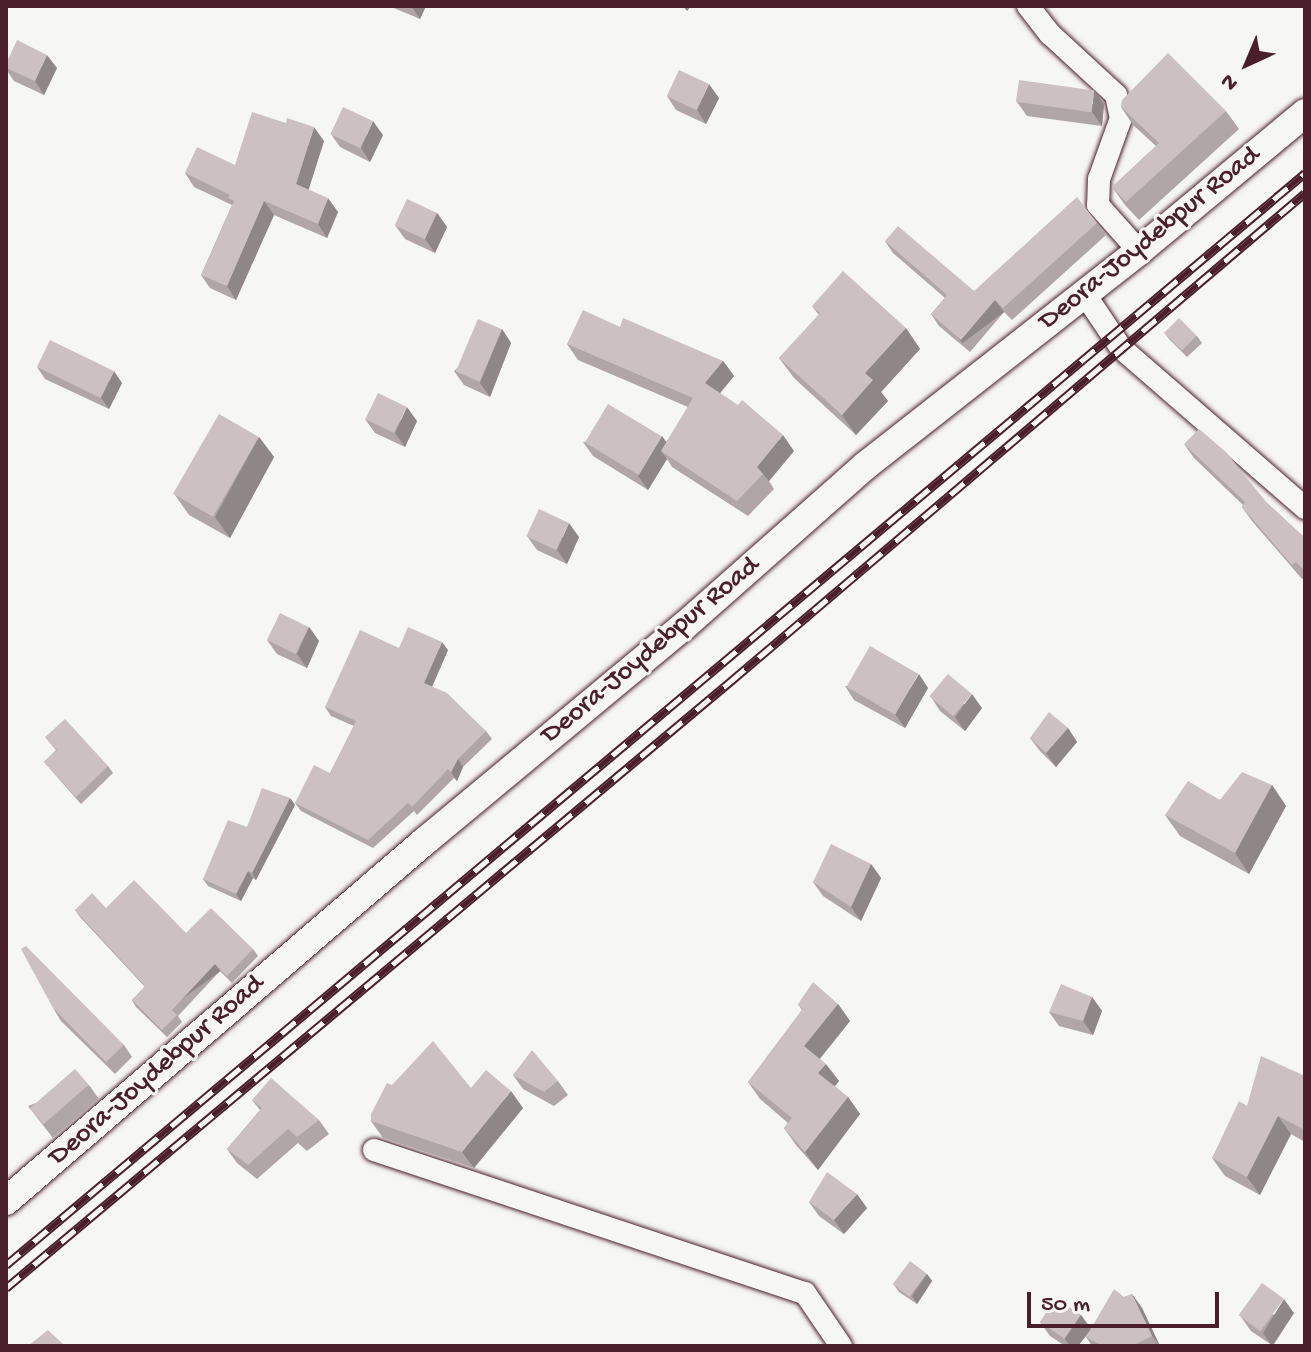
<!DOCTYPE html>
<html>
<head>
<meta charset="utf-8">
<style>
	body { margin:0 }
	#map { position:relative; width:1311px; height:1352px; overflow:hidden; background:#f6f6f2; font-family:"Gochi Hand",sans-serif }
	div>[style] { position:absolute }
	.roads { filter:drop-shadow(0 0 2px #4a1f2b) drop-shadow(0 0 2px #4a1f2b) }
	.minor>* { height:22px; margin:-11px; padding:0 11px; transform-origin:11px; border-radius:11px; background:#f6f6f2 }
	.tertiary>* { height:28px; margin:-14px; padding:0 14px; transform-origin:14px; border-radius:14px; background:#f6f6f2 }
	.rail>* { height:9px; margin-top:-4.5px; transform-origin:0; background:repeating-linear-gradient(90deg,#f6f6f2 0 18px,#4a1f2b 0 36px); box-sizing:border-box; border-block:2px solid #4a1f2b }
	.wall>* { inset:0; background:#afa6a5 }
	.shaded-wall>* { inset:0; background:#8f8786; transform-origin:0 0 }
	.building>* { inset:0; background:#ccc1c0; transform-origin:0 0 }
	span { translate:-50% -50%; white-space:nowrap; text-align:center; line-height:1.15; -webkit-text-stroke:6px #f6f6f2; paint-order:stroke }
	.street-label { font-size:28px; color:#4a1f2b }
	.frame { position:absolute; inset:0; border:8px solid #4a1f2b; pointer-events:none }
	.north { position:absolute; left:1207px; top:24px; width:80px; height:80px; -webkit-text-stroke:6px #f6f6f2; paint-order:stroke; rotate:224deg; font-size:22px; font-weight:700; line-height:32px; text-align:center; color:#4a1f2b }
	.north::after { content:''; display:block; margin:auto; width:28px; height:36px; background:#4a1f2b; clip-path:polygon(50% 0,100% 100%,50% 72%,0 100%) }
	.scale { position:absolute; left:1027px; top:1292px; width:192px; height:36px; box-sizing:border-box; border:4px solid #4a1f2b; border-top:0; padding-left:10px; font-size:24px; line-height:28px; white-space:nowrap; color:#4a1f2b; -webkit-text-stroke:6px #f6f6f2; paint-order:stroke }
</style>
</head>
<body>
<div id="map">
	<div class="roads">
		<div class="minor">
			<i style="left:1028px;top:6px;width:36px;rotate:52deg"></i>
			<i style="left:1050px;top:34px;width:90px;rotate:42.7deg"></i>
			<i style="left:1116px;top:95px;width:24px;rotate:78deg"></i>
			<i style="left:1121px;top:118px;width:65px;rotate:109.8deg"></i>
			<i style="left:1099px;top:179px;width:26px;rotate:92deg"></i>
			<i style="left:1098px;top:205px;width:62px;rotate:48.3deg"></i>
			<i style="left:1084px;top:293px;width:66px;rotate:56.1deg"></i>
			<i style="left:1121px;top:348px;width:244px;rotate:41deg"></i>
			<i style="left:374px;top:1150px;width:454px;rotate:18.4deg"></i>
			<i style="left:805px;top:1293px;width:64px;rotate:55.8deg"></i>
		</div>
		<div class="tertiary">
			<i style="left:6px;top:1201px;width:552px;rotate:-40.67deg"></i>
			<i style="left:425px;top:841px;width:335px;rotate:-39.7deg"></i>
			<i style="left:683px;top:627px;width:243px;rotate:-41.5deg"></i>
			<i style="left:865px;top:466px;width:348px;rotate:-38.1deg"></i>
			<i style="left:1139px;top:251px;width:216px;rotate:-39.7deg"></i>
		</div>
	</div>
	<div class="rail">
		<i style="left:6px;top:1265px;width:1697px;rotate:-40.05deg"></i>
		<i style="left:6px;top:1288px;width:946px;rotate:-39.94deg"></i>
		<i style="left:731px;top:681px;width:753px;rotate:-40.37deg"></i>
	</div>
	<div class="wall">
		<i style="clip-path:polygon(389px 6px,426px 6px,420px 19px)"></i>
		<i style="clip-path:polygon(6px 64px,57px 68px,44px 95px,14px 81px,6px 69px)"></i>
		<i style="clip-path:polygon(667px 96px,719px 98px,706px 124px,676px 110px)"></i>
		<i style="clip-path:polygon(1017px 102px,1104px 104px,1102px 126px,1027px 116px)"></i>
		<i style="clip-path:polygon(1121px 107px,1226px 111px,1239px 129px,1139px 220px,1125px 205px,1112px 187px,1156px 146px,1133px 125px)"></i>
		<i style="clip-path:polygon(331px 134px,383px 135px,370px 162px,340px 147px)"></i>
		<i style="clip-path:polygon(324px 141px,308px 190px,338px 212px,327px 238px,274px 215px,236px 300px,210px 288px,201px 275px,232px 205px,194px 187px,185px 173px,235px 165px)"></i>
		<i style="clip-path:polygon(437px 213px,447px 227px,435px 253px,405px 239px,395px 225px)"></i>
		<i style="clip-path:polygon(1097px 223px,1106px 235px,1012px 320px,1004px 312px,970px 352px,939px 326px,931px 314px,945px 298px,893px 253px,885px 241px,974px 291px)"></i>
		<i style="clip-path:polygon(812px 306px,906px 328px,920px 349px,881px 392px,888px 401px,856px 435px,794px 378px,779px 358px,819px 315px)"></i>
		<i style="clip-path:polygon(620px 327px,723px 361px,734px 376px,720px 393px,794px 451px,769px 481px,774px 489px,748px 516px,672px 467px,667px 459px,648px 490px,593px 456px,583px 442px,662px 436px,666px 443px,688px 407px,578px 360px,567px 344px)"></i>
		<i style="clip-path:polygon(502px 329px,511px 343px,490px 397px,464px 385px,454px 371px)"></i>
		<i style="clip-path:polygon(1164px 332px,1197px 336px,1202px 343px,1187px 357px,1169px 339px)"></i>
		<i style="clip-path:polygon(37px 367px,122px 383px,109px 409px,45px 379px)"></i>
		<i style="clip-path:polygon(365px 419px,417px 421px,405px 447px,375px 433px)"></i>
		<i style="clip-path:polygon(259px 437px,274px 457px,230px 538px,189px 515px,175px 495px)"></i>
		<i style="clip-path:polygon(1184px 444px,1267px 503px,1305px 538px,1305px 576px,1302px 579px,1252px 521px,1242px 507px,1243px 505px,1194px 458px)"></i>
		<i style="clip-path:polygon(527px 536px,579px 537px,567px 564px,537px 550px)"></i>
		<i style="clip-path:polygon(309px 627px,319px 641px,307px 668px,277px 654px,267px 640px)"></i>
		<i style="clip-path:polygon(399px 648px,448px 650px,432px 687px,486px 731px,492px 739px,463px 767px,457px 781px,454px 778px,417px 815px,414px 811px,373px 848px,301px 811px,295px 803px,330px 773px,354px 726px,331px 716px,325px 707px)"></i>
		<i style="clip-path:polygon(845px 686px,928px 688px,905px 728px,854px 700px)"></i>
		<i style="clip-path:polygon(931px 697px,982px 708px,965px 731px,940px 711px)"></i>
		<i style="clip-path:polygon(1068px 728px,1077px 742px,1056px 767px,1040px 751px,1030px 738px)"></i>
		<i style="clip-path:polygon(45px 737px,108px 766px,113px 773px,81px 804px,44px 762px,56px 750px)"></i>
		<i style="clip-path:polygon(1272px 785px,1286px 806px,1249px 874px,1180px 836px,1165px 815px)"></i>
		<i style="clip-path:polygon(290px 798px,295px 805px,256px 880px,253px 878px,241px 901px,208px 886px,203px 879px,247px 827px)"></i>
		<i style="clip-path:polygon(871px 864px,881px 878px,861px 921px,823px 896px,813px 882px)"></i>
		<i style="clip-path:polygon(106px 908px,186px 933px,253px 949px,258px 956px,232px 983px,220px 971px,178px 1016px,182px 1022px,167px 1037px,136px 1007px,132px 1000px,145px 987px,80px 917px,75px 910px)"></i>
		<i style="clip-path:polygon(1092px 997px,1102px 1011px,1093px 1035px,1059px 1026px,1049px 1012px)"></i>
		<i style="clip-path:polygon(798px 1004px,838px 1004px,850px 1021px,820px 1059px,839px 1081px,834px 1086px,848px 1097px,860px 1114px,818px 1170px,796px 1145px,784px 1128px,788px 1123px,760px 1099px,748px 1082px,802px 1010px)"></i>
		<i style="clip-path:polygon(53px 1008px,124px 1045px,132px 1057px,115px 1074px,61px 1021px)"></i>
		<i style="clip-path:polygon(513px 1075px,558px 1081px,568px 1095px,554px 1106px,523px 1089px)"></i>
		<i style="clip-path:polygon(1305px 1076px,1305px 1142px,1291px 1134px,1260px 1195px,1225px 1176px,1212px 1158px,1247px 1106px)"></i>
		<i style="clip-path:polygon(89px 1085px,99px 1099px,53px 1138px,28px 1106px)"></i>
		<i style="clip-path:polygon(392px 1085px,471px 1088px,523px 1108px,474px 1168px,383px 1138px,371px 1121px)"></i>
		<i style="clip-path:polygon(252px 1100px,319px 1120px,329px 1134px,307px 1151px,298px 1143px,257px 1179px,237px 1163px,227px 1149px,260px 1110px)"></i>
		<i style="clip-path:polygon(809px 1202px,867px 1208px,844px 1234px,819px 1216px)"></i>
		<i style="clip-path:polygon(927px 1274px,932px 1281px,917px 1304px,899px 1292px,894px 1285px)"></i>
		<i style="clip-path:polygon(1132px 1294px,1142px 1308px,1160px 1346px,1092px 1346px,1086px 1337px,1090px 1331px,1078px 1346px,1065px 1346px,1050px 1336px,1040px 1322px,1081px 1315px,1091px 1329px,1124px 1297px)"></i>
		<i style="clip-path:polygon(1294px 1313px,1273px 1346px,1251px 1331px,1241px 1317px)"></i>
	</div>
	<div class="shaded-wall">
		<i style="clip-path:polygon(411px 6px,426px 6px,420px 19px)"></i>
		<i style="clip-path:polygon(683px 6px,691px 6px,687px 11px)"></i>
		<i style="clip-path:polygon(47px 55px,57px 68px,44px 95px,35px 81px)"></i>
		<i style="clip-path:polygon(709px 84px,719px 98px,706px 124px,697px 110px)"></i>
		<i style="clip-path:polygon(1094px 90px,1104px 104px,1102px 126px,1092px 112px)"></i>
		<i style="clip-path:polygon(373px 121px,383px 135px,370px 162px,361px 148px)"></i>
		<i style="clip-path:polygon(314px 127px,324px 141px,306px 198px,296px 184px)"></i>
		<i style="clip-path:polygon(328px 198px,338px 212px,327px 238px,318px 224px)"></i>
		<i style="clip-path:polygon(264px 201px,274px 215px,236px 300px,227px 286px)"></i>
		<i style="clip-path:polygon(437px 213px,447px 227px,435px 253px,425px 239px)"></i>
		<i style="left:995px;top:300px;width:15px;height:52px;rotate:53deg"></i>
		<i style="clip-path:polygon(906px 328px,920px 349px,881px 392px,888px 401px,856px 435px,842px 415px,865px 373px)"></i>
		<i style="clip-path:polygon(502px 329px,511px 343px,490px 397px,480px 383px)"></i>
		<i style="clip-path:polygon(723px 361px,734px 376px,716px 398px,705px 383px)"></i>
		<i style="clip-path:polygon(114px 371px,122px 383px,109px 409px,101px 398px)"></i>
		<i style="clip-path:polygon(407px 407px,417px 421px,405px 447px,395px 433px)"></i>
		<i style="clip-path:polygon(783px 435px,794px 451px,769px 481px,757px 467px)"></i>
		<i style="clip-path:polygon(662px 436px,672px 450px,661px 451px,667px 459px,648px 490px,638px 476px)"></i>
		<i style="clip-path:polygon(259px 437px,274px 457px,230px 538px,215px 517px)"></i>
		<i style="clip-path:polygon(569px 523px,579px 537px,567px 564px,557px 550px)"></i>
		<i style="clip-path:polygon(309px 627px,319px 641px,307px 668px,297px 654px)"></i>
		<i style="clip-path:polygon(442px 642px,448px 650px,430px 691px,424px 683px)"></i>
		<i style="clip-path:polygon(919px 674px,928px 688px,905px 728px,895px 714px)"></i>
		<i style="clip-path:polygon(972px 694px,982px 708px,965px 731px,955px 717px)"></i>
		<i style="clip-path:polygon(1068px 728px,1077px 742px,1056px 767px,1046px 753px)"></i>
		<i style="clip-path:polygon(458px 759px,463px 767px,457px 781px,451px 772px)"></i>
		<i style="clip-path:polygon(1272px 785px,1286px 806px,1249px 874px,1235px 853px)"></i>
		<i style="clip-path:polygon(290px 798px,295px 805px,256px 880px,252px 873px)"></i>
		<i style="clip-path:polygon(871px 864px,881px 878px,861px 921px,851px 907px)"></i>
		<i style="clip-path:polygon(248px 871px,253px 878px,241px 901px,236px 894px)"></i>
		<i style="left:215px;top:964px;width:9px;height:63px;rotate:54deg"></i>
		<i style="clip-path:polygon(1092px 997px,1102px 1011px,1093px 1035px,1083px 1021px)"></i>
		<i style="clip-path:polygon(838px 1004px,850px 1021px,816px 1063px,804px 1046px)"></i>
		<i style="clip-path:polygon(826px 1064px,839px 1081px,831px 1091px,818px 1073px)"></i>
		<i style="clip-path:polygon(511px 1091px,523px 1108px,474px 1168px,462px 1152px)"></i>
		<i style="clip-path:polygon(848px 1097px,860px 1114px,818px 1170px,805px 1152px)"></i>
		<i style="clip-path:polygon(1278px 1116px,1291px 1134px,1260px 1195px,1247px 1177px)"></i>
		<i style="clip-path:polygon(857px 1194px,867px 1208px,844px 1234px,834px 1220px)"></i>
		<i style="clip-path:polygon(927px 1274px,932px 1281px,917px 1304px,912px 1296px)"></i>
		<i style="clip-path:polygon(1132px 1294px,1142px 1308px,1160px 1346px,1152px 1336px)"></i>
		<i style="clip-path:polygon(1284px 1299px,1294px 1313px,1272px 1346px,1263px 1333px)"></i>
		<i style="clip-path:polygon(1081px 1315px,1091px 1329px,1078px 1346px,1070px 1346px,1064px 1338px)"></i>
	</div>
	<div class="building">
		<i style="clip-path:polygon(17px 40px,47px 55px,35px 81px,6px 68px,6px 64px)"></i>
		<i style="clip-path:polygon(1168px 53px,1226px 111px,1126px 202px,1112px 187px,1159px 143px,1121px 107px,1122px 100px)"></i>
		<i style="left:679px;top:70px;width:33px;height:29px;rotate:25deg"></i>
		<i style="left:1019px;top:80px;width:76px;height:22px;rotate:8deg"></i>
		<i style="left:343px;top:107px;width:33px;height:30px;rotate:25deg"></i>
		<i style="clip-path:polygon(252px 112px,286px 123px,287px 118px,314px 127px,296px 184px,328px 198px,318px 224px,264px 201px,227px 286px,201px 275px,234px 201px,228px 198px,230px 195px,185px 173px,197px 147px,235px 165px)"></i>
		<i style="clip-path:polygon(1077px 197px,1097px 223px,1003px 308px,995px 300px,961px 340px,931px 314px,947px 295px,885px 241px,898px 226px,974px 291px)"></i>
		<i style="left:407px;top:199px;width:33px;height:29px;rotate:25deg"></i>
		<i style="clip-path:polygon(843px 271px,906px 328px,865px 373px,873px 380px,842px 415px,779px 358px,820px 313px,812px 306px)"></i>
		<i style="clip-path:polygon(583px 310px,620px 327px,623px 318px,723px 361px,705px 383px,738px 405px,742px 400px,783px 435px,757px 467px,763px 474px,737px 501px,661px 451px,693px 398px,567px 344px)"></i>
		<i style="left:1179px;top:318px;width:25px;height:21px;rotate:45deg"></i>
		<i style="left:478px;top:319px;width:26px;height:57px;rotate:23deg"></i>
		<i style="left:50px;top:340px;width:71px;height:30px;rotate:26deg"></i>
		<i style="left:378px;top:393px;width:32px;height:29px;rotate:26deg"></i>
		<i style="left:608px;top:404px;width:63px;height:45px;rotate:31deg"></i>
		<i style="left:219px;top:414px;width:46px;height:92px;rotate:30deg"></i>
		<i style="clip-path:polygon(1199px 429px,1226px 452px,1267px 503px,1305px 538px,1305px 571px,1296px 562px,1292px 565px,1242px 507px,1245px 502px,1184px 444px)"></i>
		<i style="left:539px;top:509px;width:33px;height:30px;rotate:25deg"></i>
		<i style="left:280px;top:613px;width:32px;height:30px;rotate:26deg"></i>
		<i style="clip-path:polygon(408px 627px,442px 642px,424px 683px,447px 693px,486px 731px,458px 759px,451px 772px,448px 769px,412px 807px,408px 803px,368px 840px,295px 803px,314px 765px,330px 773px,356px 721px,325px 707px,360px 630px,399px 648px)"></i>
		<i style="left:870px;top:646px;width:56px;height:47px;rotate:30deg"></i>
		<i style="left:948px;top:674px;width:31px;height:29px;rotate:40deg"></i>
		<i style="clip-path:polygon(1049px 712px,1068px 728px,1046px 753px,1030px 738px)"></i>
		<i style="clip-path:polygon(65px 719px,108px 766px,76px 797px,44px 762px,57px 750px,45px 737px)"></i>
		<i style="clip-path:polygon(1242px 772px,1272px 785px,1235px 853px,1165px 815px,1188px 781px,1220px 800px)"></i>
		<i style="clip-path:polygon(262px 788px,290px 798px,252px 873px,248px 871px,236px 894px,203px 879px,228px 820px,247px 827px)"></i>
		<i style="clip-path:polygon(831px 844px,871px 864px,851px 907px,813px 882px)"></i>
		<i style="clip-path:polygon(134px 880px,186px 933px,211px 908px,253px 949px,227px 976px,215px 964px,172px 1010px,177px 1015px,162px 1030px,132px 1000px,145px 986px,75px 910px,92px 893px,106px 908px)"></i>
		<i style="clip-path:polygon(26px 946px,124px 1045px,106px 1062px,53px 1008px,21px 949px)"></i>
		<i style="clip-path:polygon(813px 982px,838px 1004px,804px 1046px,826px 1064px,818px 1073px,848px 1097px,805px 1152px,784px 1128px,792px 1118px,748px 1082px,803px 1009px,798px 1004px)"></i>
		<i style="clip-path:polygon(1061px 984px,1092px 997px,1083px 1021px,1049px 1012px)"></i>
		<i style="clip-path:polygon(433px 1041px,471px 1088px,486px 1070px,511px 1091px,462px 1152px,371px 1121px,371px 1114px,387px 1083px,392px 1085px)"></i>
		<i style="clip-path:polygon(532px 1050px,558px 1081px,544px 1092px,513px 1075px)"></i>
		<i style="clip-path:polygon(1261px 1056px,1305px 1076px,1305px 1130px,1278px 1116px,1247px 1177px,1212px 1158px,1239px 1101px,1247px 1106px)"></i>
		<i style="left:75px;top:1069px;width:21px;height:60px;rotate:49deg"></i>
		<i style="clip-path:polygon(271px 1078px,319px 1120px,297px 1137px,288px 1129px,248px 1165px,227px 1149px,262px 1108px,252px 1100px)"></i>
		<i style="clip-path:polygon(827px 1172px,857px 1194px,834px 1220px,809px 1202px)"></i>
		<i style="left:910px;top:1261px;width:21px;height:29px;rotate:37deg"></i>
		<i style="left:1262px;top:1283px;width:27px;height:40px;rotate:36deg"></i>
		<i style="clip-path:polygon(1114px 1289px,1124px 1297px,1132px 1294px,1152px 1336px,1132px 1346px,1103px 1346px,1086px 1337px)"></i>
		<i style="left:1056px;top:1298px;width:30px;height:29px;rotate:34deg"></i>
		<i style="clip-path:polygon(48px 1330px,65px 1346px,28px 1346px)"></i>
	</div>
	<div class="street-label">
		<span style="left:1150px;top:239px;rotate:-39deg">Deora-Joydebpur Road</span>
		<span style="left:651px;top:651px;rotate:-40deg">Deora-Joydebpur Road</span>
		<span style="left:157px;top:1071px;rotate:-41deg">Deora-Joydebpur Road</span>
	</div>
	<div class="frame"></div>
	<div class="north">N</div>
	<div class="scale">50 m</div>
</div>
</body>
</html>
